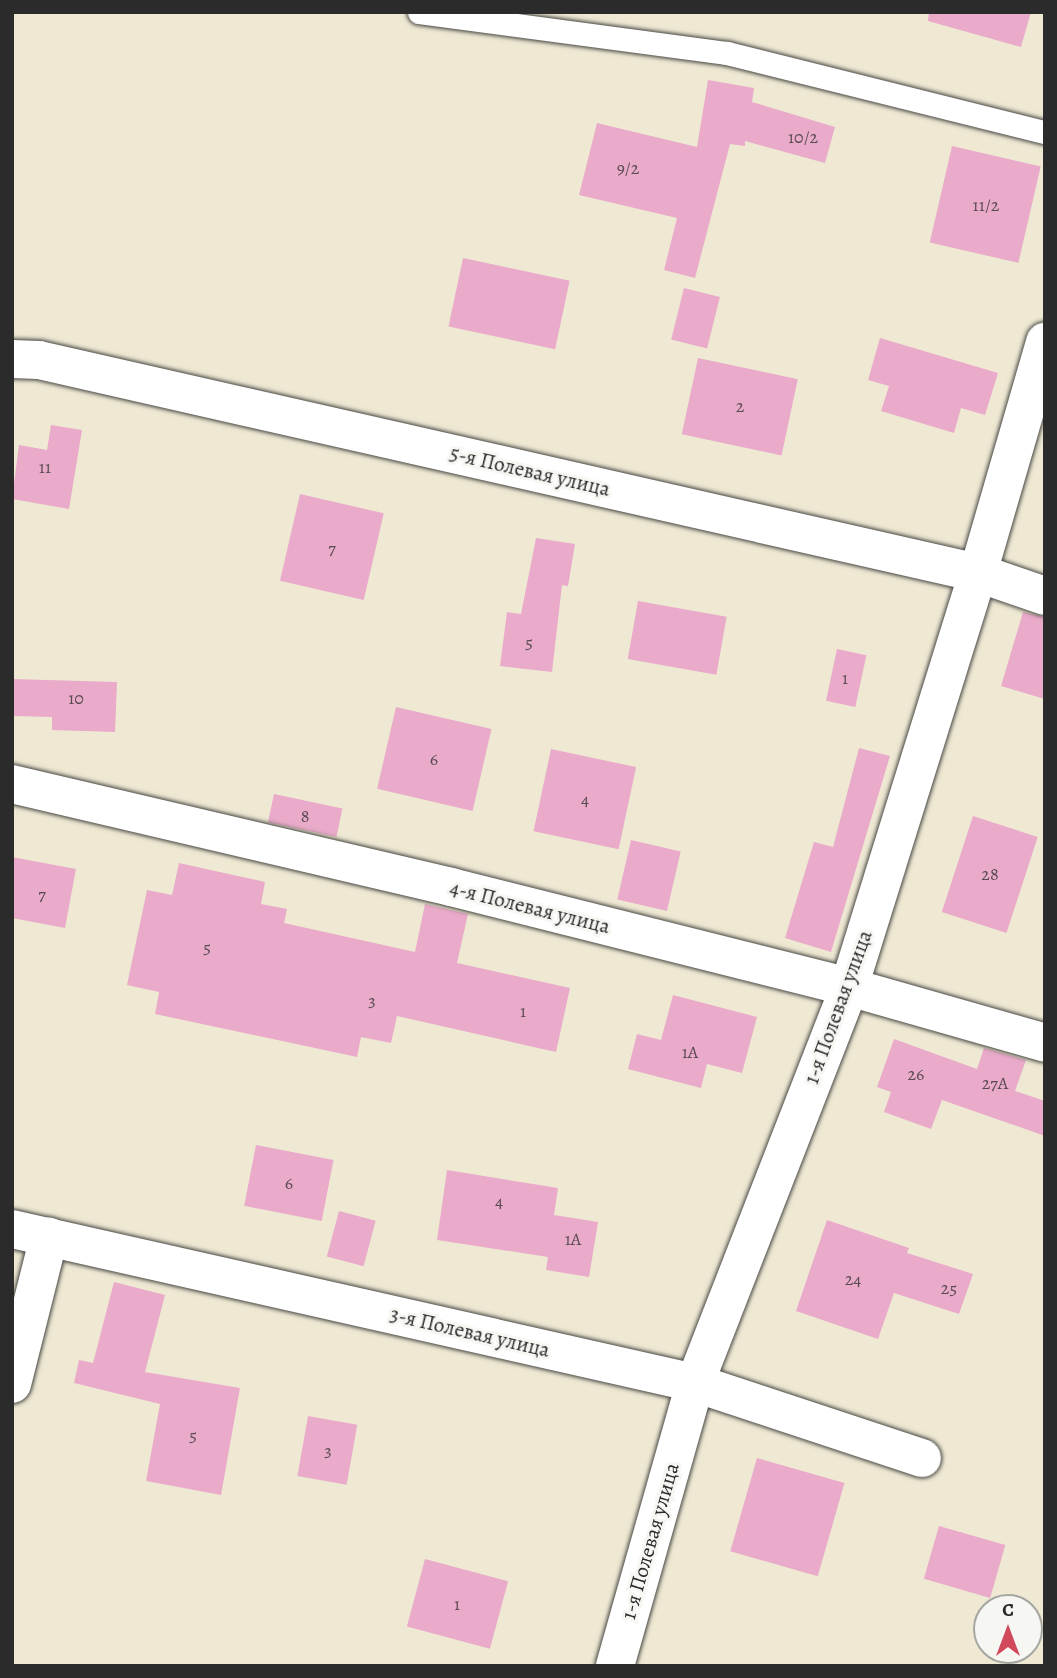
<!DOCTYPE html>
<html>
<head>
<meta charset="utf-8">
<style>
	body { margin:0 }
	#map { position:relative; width:1057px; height:1678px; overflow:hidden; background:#efe9d4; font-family:Alegreya,serif }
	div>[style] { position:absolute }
	.building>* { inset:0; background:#e9abc9; transform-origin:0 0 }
	.roads { filter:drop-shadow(0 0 2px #484844) drop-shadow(0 0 2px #484844) }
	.lane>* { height:23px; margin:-11.5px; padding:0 11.5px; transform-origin:11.5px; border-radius:11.5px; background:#fff }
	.street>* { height:38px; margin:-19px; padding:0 19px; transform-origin:19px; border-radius:19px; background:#fff }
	span { translate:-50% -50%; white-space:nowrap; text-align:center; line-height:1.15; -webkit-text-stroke:6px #f6f6f2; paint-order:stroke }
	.number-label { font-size:18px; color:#5a4b52 }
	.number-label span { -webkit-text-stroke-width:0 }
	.street-label { font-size:21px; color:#2b2b2b }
	.frame { position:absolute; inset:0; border:14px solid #2b2b2b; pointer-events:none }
	.north { position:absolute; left:973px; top:1594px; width:70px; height:70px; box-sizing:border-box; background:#f6f6f2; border:2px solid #a5a5a2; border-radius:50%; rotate:0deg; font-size:19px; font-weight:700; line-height:28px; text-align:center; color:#2b2b2b }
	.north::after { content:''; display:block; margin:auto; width:24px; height:32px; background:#d1495b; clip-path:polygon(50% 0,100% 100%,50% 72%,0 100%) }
</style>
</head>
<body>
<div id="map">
	<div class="building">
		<i style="clip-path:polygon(929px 12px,1031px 12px,1021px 47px,928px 21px)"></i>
		<i style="clip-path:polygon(708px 80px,754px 88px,752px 102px,835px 127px,825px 163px,745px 141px,745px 146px,730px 144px,695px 278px,664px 270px,677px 218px,579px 195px,597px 123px,697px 147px)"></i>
		<i style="left:952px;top:146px;width:91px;height:99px;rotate:13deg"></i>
		<i style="left:463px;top:258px;width:109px;height:70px;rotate:12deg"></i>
		<i style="left:684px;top:288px;width:37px;height:53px;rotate:14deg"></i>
		<i style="clip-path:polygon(880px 338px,998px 373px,985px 415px,961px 408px,954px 433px,881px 411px,889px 386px,868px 380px)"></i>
		<i style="left:698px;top:358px;width:102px;height:78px;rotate:12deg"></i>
		<i style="clip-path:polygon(51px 425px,82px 430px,69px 509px,12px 499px,19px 445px,47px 450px)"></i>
		<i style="left:300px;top:494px;width:86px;height:89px;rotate:13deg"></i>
		<i style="clip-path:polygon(536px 538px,575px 544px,568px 586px,562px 585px,552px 672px,500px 666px,507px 612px,521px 614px)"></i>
		<i style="left:638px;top:601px;width:90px;height:59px;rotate:10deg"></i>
		<i style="clip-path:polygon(1023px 612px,1045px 617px,1045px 699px,1001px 686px)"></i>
		<i style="left:837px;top:649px;width:30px;height:53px;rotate:12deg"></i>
		<i style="clip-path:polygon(12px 679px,117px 682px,115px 732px,52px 730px,52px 717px,12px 716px)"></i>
		<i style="left:396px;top:707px;width:98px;height:84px;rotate:13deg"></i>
		<i style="clip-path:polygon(859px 748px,890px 756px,831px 952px,785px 938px,814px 842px,833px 847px)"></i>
		<i style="left:551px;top:749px;width:87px;height:84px;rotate:12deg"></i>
		<i style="left:274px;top:794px;width:70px;height:29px;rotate:12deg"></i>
		<i style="left:973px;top:816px;width:68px;height:101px;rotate:18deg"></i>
		<i style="left:631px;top:840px;width:51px;height:61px;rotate:13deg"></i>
		<i style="clip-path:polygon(12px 857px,76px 869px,65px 928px,12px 918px)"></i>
		<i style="clip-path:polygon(179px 863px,265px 882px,261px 904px,287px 909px,284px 923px,415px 952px,425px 904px,468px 914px,457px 963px,570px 988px,556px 1052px,397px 1016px,391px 1043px,361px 1037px,357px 1057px,155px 1014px,159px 992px,127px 985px,147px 890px,172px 895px)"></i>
		<i style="clip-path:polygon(673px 995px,757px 1017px,742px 1073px,707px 1064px,701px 1088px,628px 1069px,637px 1034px,661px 1040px)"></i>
		<i style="clip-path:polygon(894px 1039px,977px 1069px,984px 1048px,1026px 1060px,1015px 1091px,1045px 1101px,1045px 1136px,942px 1100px,931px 1129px,884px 1112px,891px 1092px,877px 1087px)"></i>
		<i style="left:256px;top:1145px;width:79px;height:62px;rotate:11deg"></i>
		<i style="clip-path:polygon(447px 1170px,558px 1188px,554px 1215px,598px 1222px,589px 1277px,546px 1270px,548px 1257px,437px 1240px)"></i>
		<i style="left:339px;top:1211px;width:38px;height:47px;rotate:15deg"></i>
		<i style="clip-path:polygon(827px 1220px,909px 1248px,907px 1253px,973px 1274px,959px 1314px,894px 1293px,878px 1339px,796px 1311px)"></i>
		<i style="clip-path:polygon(114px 1282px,165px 1295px,145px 1372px,240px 1388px,221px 1495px,146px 1481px,160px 1404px,74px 1383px,79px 1360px,93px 1363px)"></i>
		<i style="left:308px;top:1416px;width:50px;height:61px;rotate:10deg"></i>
		<i style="left:757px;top:1458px;width:91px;height:97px;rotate:16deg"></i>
		<i style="left:939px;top:1526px;width:69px;height:55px;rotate:16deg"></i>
		<i style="left:425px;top:1559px;width:86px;height:70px;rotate:15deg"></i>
	</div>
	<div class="roads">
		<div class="lane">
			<i style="left:419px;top:12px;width:311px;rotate:7.6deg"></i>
			<i style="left:727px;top:53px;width:328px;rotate:14deg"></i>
		</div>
		<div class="street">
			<i style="left:12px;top:359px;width:27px;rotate:2deg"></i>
			<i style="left:39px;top:360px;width:963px;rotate:12.78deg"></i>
			<i style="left:978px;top:573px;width:71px;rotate:18.9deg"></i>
			<i style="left:12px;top:784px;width:451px;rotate:13.2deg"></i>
			<i style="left:451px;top:887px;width:410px;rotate:14.1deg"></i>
			<i style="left:849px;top:987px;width:204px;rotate:15.9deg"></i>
			<i style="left:12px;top:1229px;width:700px;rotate:12.71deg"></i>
			<i style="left:695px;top:1383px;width:239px;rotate:18.3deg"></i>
			<i style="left:12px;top:1384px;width:152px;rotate:-75.9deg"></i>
			<i style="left:615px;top:1666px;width:294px;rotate:-74.2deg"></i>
			<i style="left:695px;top:1383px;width:425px;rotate:-68.7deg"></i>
			<i style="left:849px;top:987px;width:434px;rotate:-72.7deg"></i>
			<i style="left:978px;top:573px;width:241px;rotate:-73.8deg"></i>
		</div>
	</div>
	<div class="number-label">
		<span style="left:803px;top:137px">10/2</span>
		<span style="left:628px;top:168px">9/2</span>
		<span style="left:986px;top:205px">11/2</span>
		<span style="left:740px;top:406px">2</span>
		<span style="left:45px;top:467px">11</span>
		<span style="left:332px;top:548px">7</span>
		<span style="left:529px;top:642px">5</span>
		<span style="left:845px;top:678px">1</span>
		<span style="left:76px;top:698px">10</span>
		<span style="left:434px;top:759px">6</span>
		<span style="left:585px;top:799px">4</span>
		<span style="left:305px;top:816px">8</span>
		<span style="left:990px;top:874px">28</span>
		<span style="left:42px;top:894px">7</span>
		<span style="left:207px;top:947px">5</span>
		<span style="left:372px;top:1000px">3</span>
		<span style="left:523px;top:1011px">1</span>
		<span style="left:690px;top:1052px">1А</span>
		<span style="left:916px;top:1074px">26</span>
		<span style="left:995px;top:1083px">27А</span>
		<span style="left:289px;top:1183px">6</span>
		<span style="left:499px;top:1201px">4</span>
		<span style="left:573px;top:1239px">1А</span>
		<span style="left:853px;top:1279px">24</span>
		<span style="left:949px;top:1288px">25</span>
		<span style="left:193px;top:1435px">5</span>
		<span style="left:328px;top:1450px">3</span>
		<span style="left:457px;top:1604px">1</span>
	</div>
	<div class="street-label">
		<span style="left:530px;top:471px;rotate:13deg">5-я Полевая улица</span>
		<span style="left:530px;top:907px;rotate:14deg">4-я Полевая улица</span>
		<span style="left:838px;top:1007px;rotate:-70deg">1-я Полевая улица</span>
		<span style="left:470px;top:1332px;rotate:13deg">3-я Полевая улица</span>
		<span style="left:650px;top:1541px;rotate:-74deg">1-я Полевая улица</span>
	</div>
	<div class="frame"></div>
	<div class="north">С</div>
</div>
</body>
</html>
